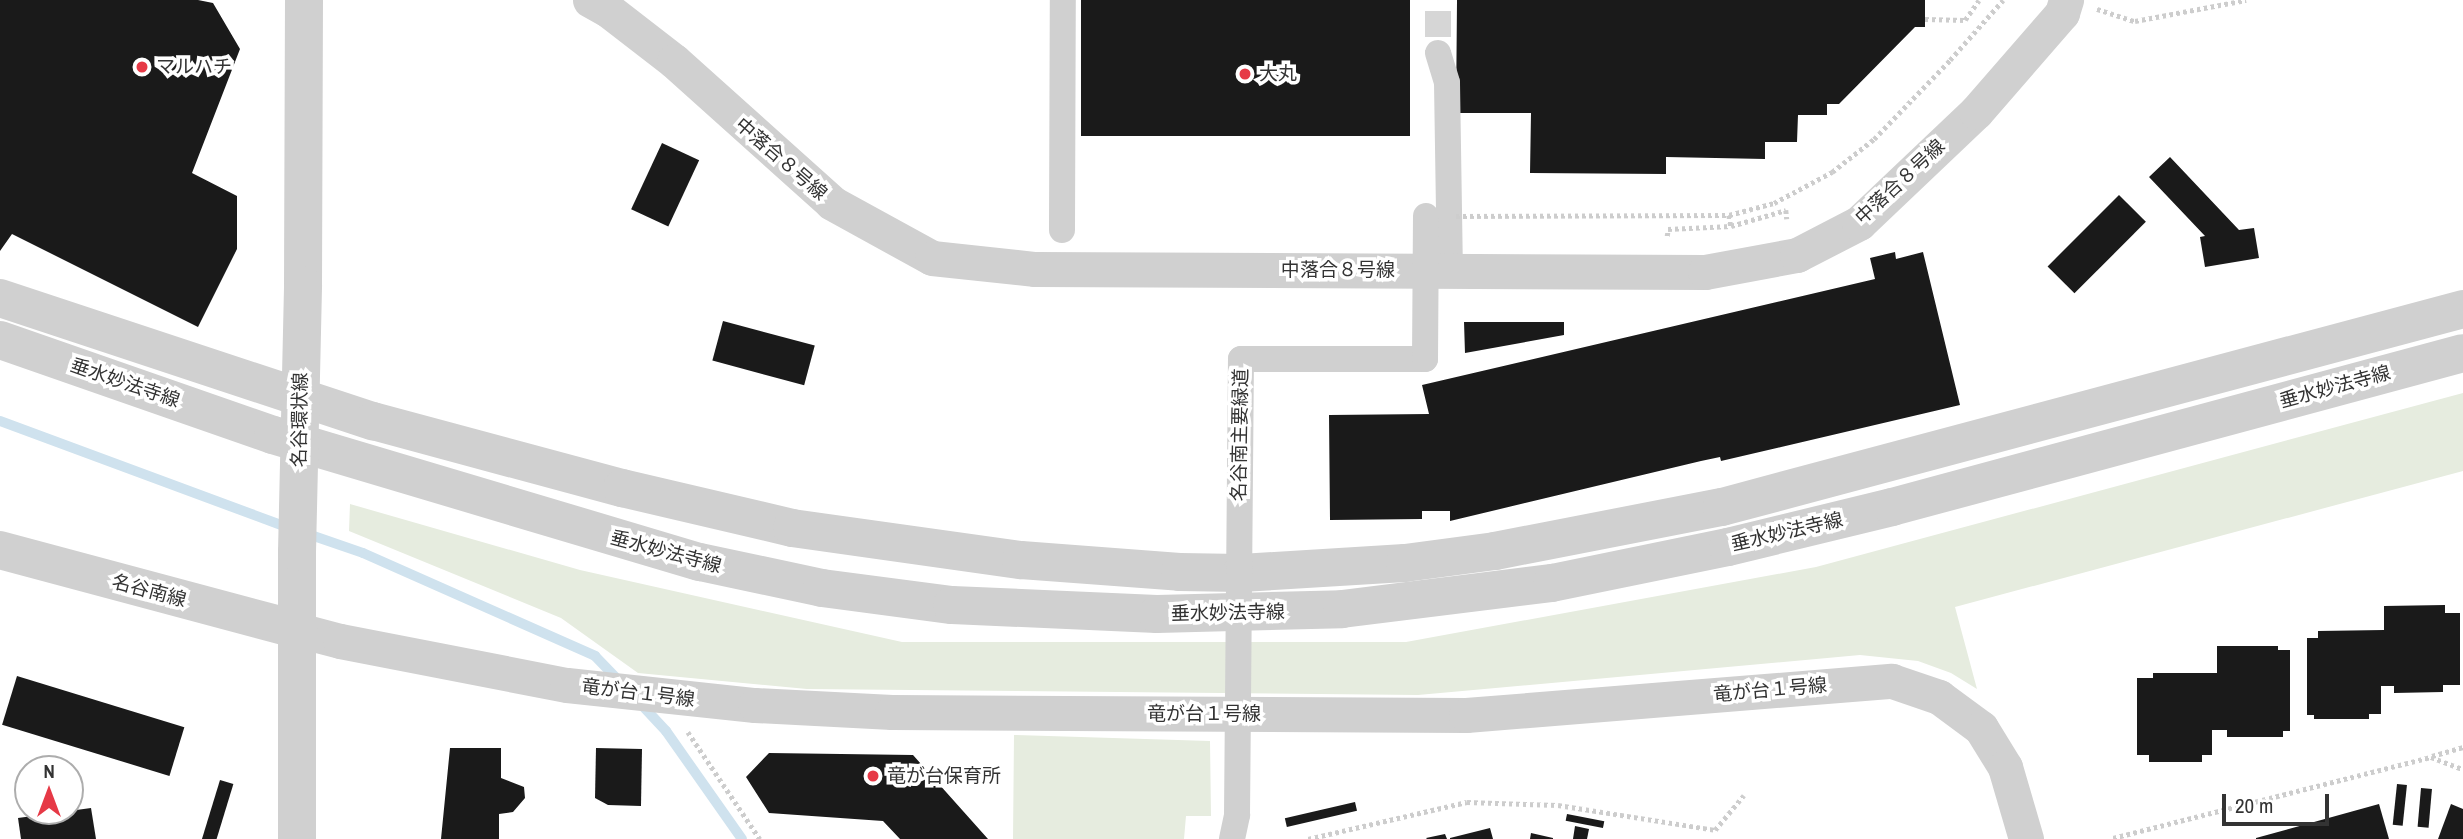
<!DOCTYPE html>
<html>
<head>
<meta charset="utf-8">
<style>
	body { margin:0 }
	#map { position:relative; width:2463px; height:839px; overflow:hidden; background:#fff; font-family:"Archivo Narrow","Noto Sans JP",sans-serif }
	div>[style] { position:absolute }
	.green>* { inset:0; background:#e6ecdf }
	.stream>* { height:10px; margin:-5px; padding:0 5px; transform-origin:5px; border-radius:5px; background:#cfe2ee }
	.building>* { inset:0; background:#1a1a1a; transform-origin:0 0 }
	.pedestrian-tunnel>* { height:26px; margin-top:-13px; transform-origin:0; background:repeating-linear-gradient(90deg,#d6d6d6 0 26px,transparent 0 39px) }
	.path>* { height:4.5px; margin-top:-2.25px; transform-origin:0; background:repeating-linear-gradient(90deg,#cdcdcd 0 3.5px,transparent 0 7px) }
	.pedestrian>* { height:26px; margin:-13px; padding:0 13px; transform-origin:13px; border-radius:13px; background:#d0d0d0 }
	.minor>* { height:35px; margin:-17.5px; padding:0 17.5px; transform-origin:17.5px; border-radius:17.5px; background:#d0d0d0 }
	.tertiary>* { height:38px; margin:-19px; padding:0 19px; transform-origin:19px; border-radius:19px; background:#d0d0d0 }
	.path-bridge>* { height:4.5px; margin-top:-2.25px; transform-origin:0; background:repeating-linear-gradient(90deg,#cdcdcd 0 3.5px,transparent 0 7px) }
	.pedestrian-bridge>* { height:26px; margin:-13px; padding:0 13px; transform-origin:13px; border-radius:13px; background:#d0d0d0 }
	.tertiary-bridge>* { height:38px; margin:-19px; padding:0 19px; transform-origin:19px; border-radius:19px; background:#d0d0d0 }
	.dots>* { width:19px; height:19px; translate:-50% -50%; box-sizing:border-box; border:4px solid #fff; border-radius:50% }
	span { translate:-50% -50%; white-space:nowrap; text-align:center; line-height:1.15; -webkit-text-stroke:7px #fff; paint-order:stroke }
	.poi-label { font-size:19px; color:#333 }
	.left { translate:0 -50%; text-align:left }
	.street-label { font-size:19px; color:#333 }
	.north { position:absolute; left:14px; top:755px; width:70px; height:70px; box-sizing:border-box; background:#fff; border:2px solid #adadad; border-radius:50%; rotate:0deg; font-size:19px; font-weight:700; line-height:28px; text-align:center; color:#333 }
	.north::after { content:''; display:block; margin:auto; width:24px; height:32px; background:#e63946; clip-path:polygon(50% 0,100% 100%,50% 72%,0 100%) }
	.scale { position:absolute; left:2222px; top:794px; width:107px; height:32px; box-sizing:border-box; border:4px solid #333; border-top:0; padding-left:9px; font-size:21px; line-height:24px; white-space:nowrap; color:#333; -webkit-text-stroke:5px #fff; paint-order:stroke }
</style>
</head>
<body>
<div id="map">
	<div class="green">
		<i style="clip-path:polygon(2463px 393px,2463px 471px,1955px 607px,1977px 689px,1951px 673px,1918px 661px,1860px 655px,1418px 695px,807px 689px,638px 673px,561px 618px,349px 531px,350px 504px,580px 570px,902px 642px,1406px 642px,1816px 567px)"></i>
		<i style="clip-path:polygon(1014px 735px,1210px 741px,1211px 816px,1186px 816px,1184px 839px,1013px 839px)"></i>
	</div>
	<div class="stream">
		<i style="left:0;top:421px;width:309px;rotate:20.3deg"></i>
		<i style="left:305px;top:533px;width:61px;rotate:19deg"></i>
		<i style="left:363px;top:553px;width:254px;rotate:23.9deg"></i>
		<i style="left:595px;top:656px;width:33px;rotate:46deg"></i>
		<i style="left:639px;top:702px;width:40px;rotate:47deg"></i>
		<i style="left:666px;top:731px;width:132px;rotate:54.9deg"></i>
	</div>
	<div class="building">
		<i style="clip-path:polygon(0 0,198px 0,213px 3px,240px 49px,192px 173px,237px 196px,237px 249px,198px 327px,12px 234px,0 251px)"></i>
		<i style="left:1081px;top:0;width:329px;height:136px"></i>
		<i style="clip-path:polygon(1457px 0,1925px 0,1925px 27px,1915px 27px,1839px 104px,1827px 104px,1827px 115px,1798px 115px,1797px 142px,1765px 142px,1765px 159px,1666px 157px,1666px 174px,1530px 173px,1531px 113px,1456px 113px)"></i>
		<i style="left:662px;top:143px;width:41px;height:73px;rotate:25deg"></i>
		<i style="clip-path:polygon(2170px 157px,2239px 230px,2254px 228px,2259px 258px,2205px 267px,2200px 237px,2205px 236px,2149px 177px)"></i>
		<i style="left:2119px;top:195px;width:38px;height:101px;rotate:45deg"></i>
		<i style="clip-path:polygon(1895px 252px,1896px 259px,1923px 252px,1960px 405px,1721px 461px,1720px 457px,1701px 461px,1450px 521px,1450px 511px,1422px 511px,1422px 519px,1330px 520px,1329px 415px,1429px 414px,1422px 385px,1875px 279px,1870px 258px)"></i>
		<i style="left:723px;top:321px;width:95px;height:41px;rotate:15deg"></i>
		<i style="clip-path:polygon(1464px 322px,1564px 322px,1564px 335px,1465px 353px)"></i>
		<i style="clip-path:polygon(2445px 605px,2445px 613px,2460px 613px,2460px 685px,2443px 685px,2443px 692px,2394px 693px,2394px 686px,2381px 686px,2381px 714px,2369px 714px,2369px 719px,2314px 719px,2314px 715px,2307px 715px,2307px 638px,2318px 638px,2318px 631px,2384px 630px,2384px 606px)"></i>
		<i style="clip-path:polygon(2217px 646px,2278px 646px,2278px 650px,2290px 650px,2290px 731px,2283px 731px,2283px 737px,2227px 737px,2227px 730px,2212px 730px,2212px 755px,2202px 755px,2202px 762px,2149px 762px,2149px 755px,2137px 755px,2137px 678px,2153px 678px,2153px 673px,2217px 673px)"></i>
		<i style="left:17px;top:676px;width:175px;height:51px;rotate:17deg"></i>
		<i style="clip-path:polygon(450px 748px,501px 748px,501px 778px,524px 787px,525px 798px,513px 812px,499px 814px,499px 839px,441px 839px)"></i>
		<i style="clip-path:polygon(596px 748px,642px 749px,641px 806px,608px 805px,595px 798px)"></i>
		<i style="clip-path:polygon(769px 753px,913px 755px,988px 839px,900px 839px,883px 821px,769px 813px,746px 777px)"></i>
		<i style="left:220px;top:780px;width:14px;height:62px;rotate:17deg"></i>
		<i style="left:2397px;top:784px;width:10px;height:41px;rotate:6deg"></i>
		<i style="left:2421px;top:788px;width:11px;height:39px;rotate:5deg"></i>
		<i style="left:1355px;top:802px;width:9px;height:72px;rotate:77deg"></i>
		<i style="clip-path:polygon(2379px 804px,2389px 839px,2256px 839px,2256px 838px)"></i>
		<i style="clip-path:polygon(2451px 804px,2463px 809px,2463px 839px,2438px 839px)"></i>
		<i style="clip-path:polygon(91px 808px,96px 839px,21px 839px,18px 818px)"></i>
		<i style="left:1567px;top:814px;width:38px;height:7px;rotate:11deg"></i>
		<i style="clip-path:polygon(1575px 826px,1589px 829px,1587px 839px,1573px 839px)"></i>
		<i style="clip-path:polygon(1490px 828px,1493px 839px,1450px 839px,1450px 838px)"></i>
		<i style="clip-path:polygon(1531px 833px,1553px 838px,1553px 839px,1530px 839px)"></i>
		<i style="clip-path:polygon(1445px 834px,1447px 839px,1427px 839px,1426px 838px)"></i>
	</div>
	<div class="pedestrian-tunnel">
		<i style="left:1438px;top:11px;width:42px;rotate:90deg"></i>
	</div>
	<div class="path">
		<i style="left:2097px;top:9px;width:40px;rotate:18deg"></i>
		<i style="left:2135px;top:21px;width:113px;rotate:-10.7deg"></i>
		<i style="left:1925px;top:19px;width:40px;rotate:1.4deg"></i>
		<i style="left:1965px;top:20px;width:24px;rotate:-55deg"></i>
		<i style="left:1729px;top:215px;width:11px;rotate:80deg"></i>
		<i style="left:1731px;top:226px;width:57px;rotate:-16.2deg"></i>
		<i style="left:1786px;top:210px;width:9px;rotate:84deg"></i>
		<i style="left:1667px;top:236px;width:7px;rotate:-82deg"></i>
		<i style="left:1668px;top:229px;width:63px;rotate:-2.7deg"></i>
		<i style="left:688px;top:732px;width:129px;rotate:56.1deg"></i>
		<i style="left:2432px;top:756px;width:32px;rotate:-16deg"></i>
		<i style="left:2113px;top:838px;width:328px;rotate:-14.3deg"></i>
		<i style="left:2431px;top:757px;width:34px;rotate:21deg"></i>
		<i style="left:1308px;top:839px;width:163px;rotate:-13.1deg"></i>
		<i style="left:1467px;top:802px;width:91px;rotate:1.9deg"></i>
		<i style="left:1558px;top:805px;width:159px;rotate:9deg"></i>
		<i style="left:1715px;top:830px;width:45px;rotate:-50.4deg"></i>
	</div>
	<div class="pedestrian">
		<i style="left:1438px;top:53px;width:31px;rotate:73deg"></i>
		<i style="left:1447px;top:83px;width:187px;rotate:89.1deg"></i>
		<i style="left:1062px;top:230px;width:230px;rotate:-89.8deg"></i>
		<i style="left:1232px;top:839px;width:25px;rotate:-78deg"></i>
	</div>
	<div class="minor">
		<i style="left:590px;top:0;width:21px;rotate:29deg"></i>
		<i style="left:608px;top:10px;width:83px;rotate:37.7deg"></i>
		<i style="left:674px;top:61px;width:212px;rotate:41.9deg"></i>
		<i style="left:832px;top:203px;width:114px;rotate:28.8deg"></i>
		<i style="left:932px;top:258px;width:104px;rotate:6.1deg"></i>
		<i style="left:1035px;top:269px;width:670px;rotate:0.26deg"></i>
		<i style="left:1705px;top:272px;width:94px;rotate:-10.5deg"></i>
		<i style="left:1797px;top:255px;width:70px;rotate:-27.3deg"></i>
		<i style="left:1859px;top:223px;width:161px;rotate:-43.5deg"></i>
		<i style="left:1976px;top:112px;width:131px;rotate:-49deg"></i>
		<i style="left:2062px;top:13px;width:14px;rotate:-73deg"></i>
		<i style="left:298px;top:630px;width:43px;rotate:14.7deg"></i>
		<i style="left:340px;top:641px;width:231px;rotate:11deg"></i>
		<i style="left:567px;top:685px;width:189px;rotate:6.1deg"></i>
		<i style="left:755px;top:705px;width:137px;rotate:2.9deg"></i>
		<i style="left:892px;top:712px;width:574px;rotate:0.3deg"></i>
		<i style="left:1466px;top:715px;width:427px;rotate:-4.6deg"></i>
		<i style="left:1892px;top:681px;width:50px;rotate:18.8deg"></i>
		<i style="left:1939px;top:697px;width:52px;rotate:36.4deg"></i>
		<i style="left:1981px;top:728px;width:46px;rotate:58.4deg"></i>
		<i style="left:2005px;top:767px;width:75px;rotate:73.7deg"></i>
	</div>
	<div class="tertiary">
		<i style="left:303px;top:285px;width:285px;rotate:-89.8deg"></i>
		<i style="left:0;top:298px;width:393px;rotate:18.3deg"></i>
		<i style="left:373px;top:421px;width:258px;rotate:15.1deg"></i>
		<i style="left:622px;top:488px;width:175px;rotate:13.2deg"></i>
		<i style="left:792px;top:528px;width:231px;rotate:8deg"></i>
		<i style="left:1021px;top:560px;width:159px;rotate:4.3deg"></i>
		<i style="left:1180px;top:572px;width:61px;rotate:0.9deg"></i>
		<i style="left:1241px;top:573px;width:164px;rotate:-3.5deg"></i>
		<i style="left:1405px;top:563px;width:91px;rotate:-7.6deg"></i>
		<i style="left:1495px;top:551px;width:231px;rotate:-11deg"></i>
		<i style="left:1722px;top:507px;width:767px;rotate:-14.96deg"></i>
		<i style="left:0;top:340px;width:289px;rotate:19.2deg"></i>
		<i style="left:273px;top:435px;width:445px;rotate:16.6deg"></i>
		<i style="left:700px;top:562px;width:125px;rotate:12deg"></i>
		<i style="left:822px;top:588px;width:131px;rotate:7.5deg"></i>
		<i style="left:952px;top:605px;width:205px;rotate:2.5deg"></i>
		<i style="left:1157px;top:614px;width:185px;rotate:-1.5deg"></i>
		<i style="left:1342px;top:609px;width:212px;rotate:-7.1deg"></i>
		<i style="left:1552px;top:583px;width:180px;rotate:-11.6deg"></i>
		<i style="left:1728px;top:547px;width:169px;rotate:-13.7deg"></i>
		<i style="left:1892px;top:507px;width:591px;rotate:-15.09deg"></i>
		<i style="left:0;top:550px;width:309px;rotate:15deg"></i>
		<i style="left:297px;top:552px;width:287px;rotate:90deg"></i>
	</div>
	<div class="path-bridge">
		<i style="left:1456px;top:216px;width:273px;rotate:-0.2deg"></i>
		<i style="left:1729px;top:215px;width:47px;rotate:-14.9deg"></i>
		<i style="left:1774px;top:203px;width:66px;rotate:-28.1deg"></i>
		<i style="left:1832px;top:172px;width:53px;rotate:-38.2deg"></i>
		<i style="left:1874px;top:139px;width:110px;rotate:-46.1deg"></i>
		<i style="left:1950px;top:60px;width:80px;rotate:-48.5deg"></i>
	</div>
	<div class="pedestrian-bridge">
		<i style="left:1237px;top:815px;width:456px;rotate:-89.5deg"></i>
		<i style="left:1241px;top:359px;width:184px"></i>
		<i style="left:1425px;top:359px;width:143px;rotate:-89.6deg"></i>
	</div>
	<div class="tertiary-bridge">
		<i style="left:297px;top:552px;width:267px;rotate:-88.7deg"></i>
	</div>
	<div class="dots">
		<i style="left:142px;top:67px;background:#e63946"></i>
		<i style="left:1245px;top:74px;background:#e63946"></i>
		<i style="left:873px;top:776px;background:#e63946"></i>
	</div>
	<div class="poi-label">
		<span class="left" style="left:156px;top:67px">マルハチ</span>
		<span class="left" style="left:1259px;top:74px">大丸</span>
		<span class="left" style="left:887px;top:776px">竜が台保育所</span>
	</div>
	<div class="street-label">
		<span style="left:781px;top:159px;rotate:41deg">中落合８号線</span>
		<span style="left:1900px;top:182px;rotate:-43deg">中落合８号線</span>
		<span style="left:1338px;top:270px">中落合８号線</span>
		<span style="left:125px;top:383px;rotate:19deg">垂水妙法寺線</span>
		<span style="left:2335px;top:387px;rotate:-15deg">垂水妙法寺線</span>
		<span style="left:300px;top:420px;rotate:-89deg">名谷環状線</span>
		<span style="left:1240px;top:435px;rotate:-89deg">名谷南主要緑道</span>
		<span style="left:1787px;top:532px;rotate:-13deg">垂水妙法寺線</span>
		<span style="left:666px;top:552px;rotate:15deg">垂水妙法寺線</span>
		<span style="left:149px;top:591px;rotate:15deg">名谷南線</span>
		<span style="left:1228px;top:613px;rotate:-1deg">垂水妙法寺線</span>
		<span style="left:1770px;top:690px;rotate:-5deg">竜が台１号線</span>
		<span style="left:638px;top:693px;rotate:7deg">竜が台１号線</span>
		<span style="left:1204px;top:714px">竜が台１号線</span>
	</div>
	<div class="north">N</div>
	<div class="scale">20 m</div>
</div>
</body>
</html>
